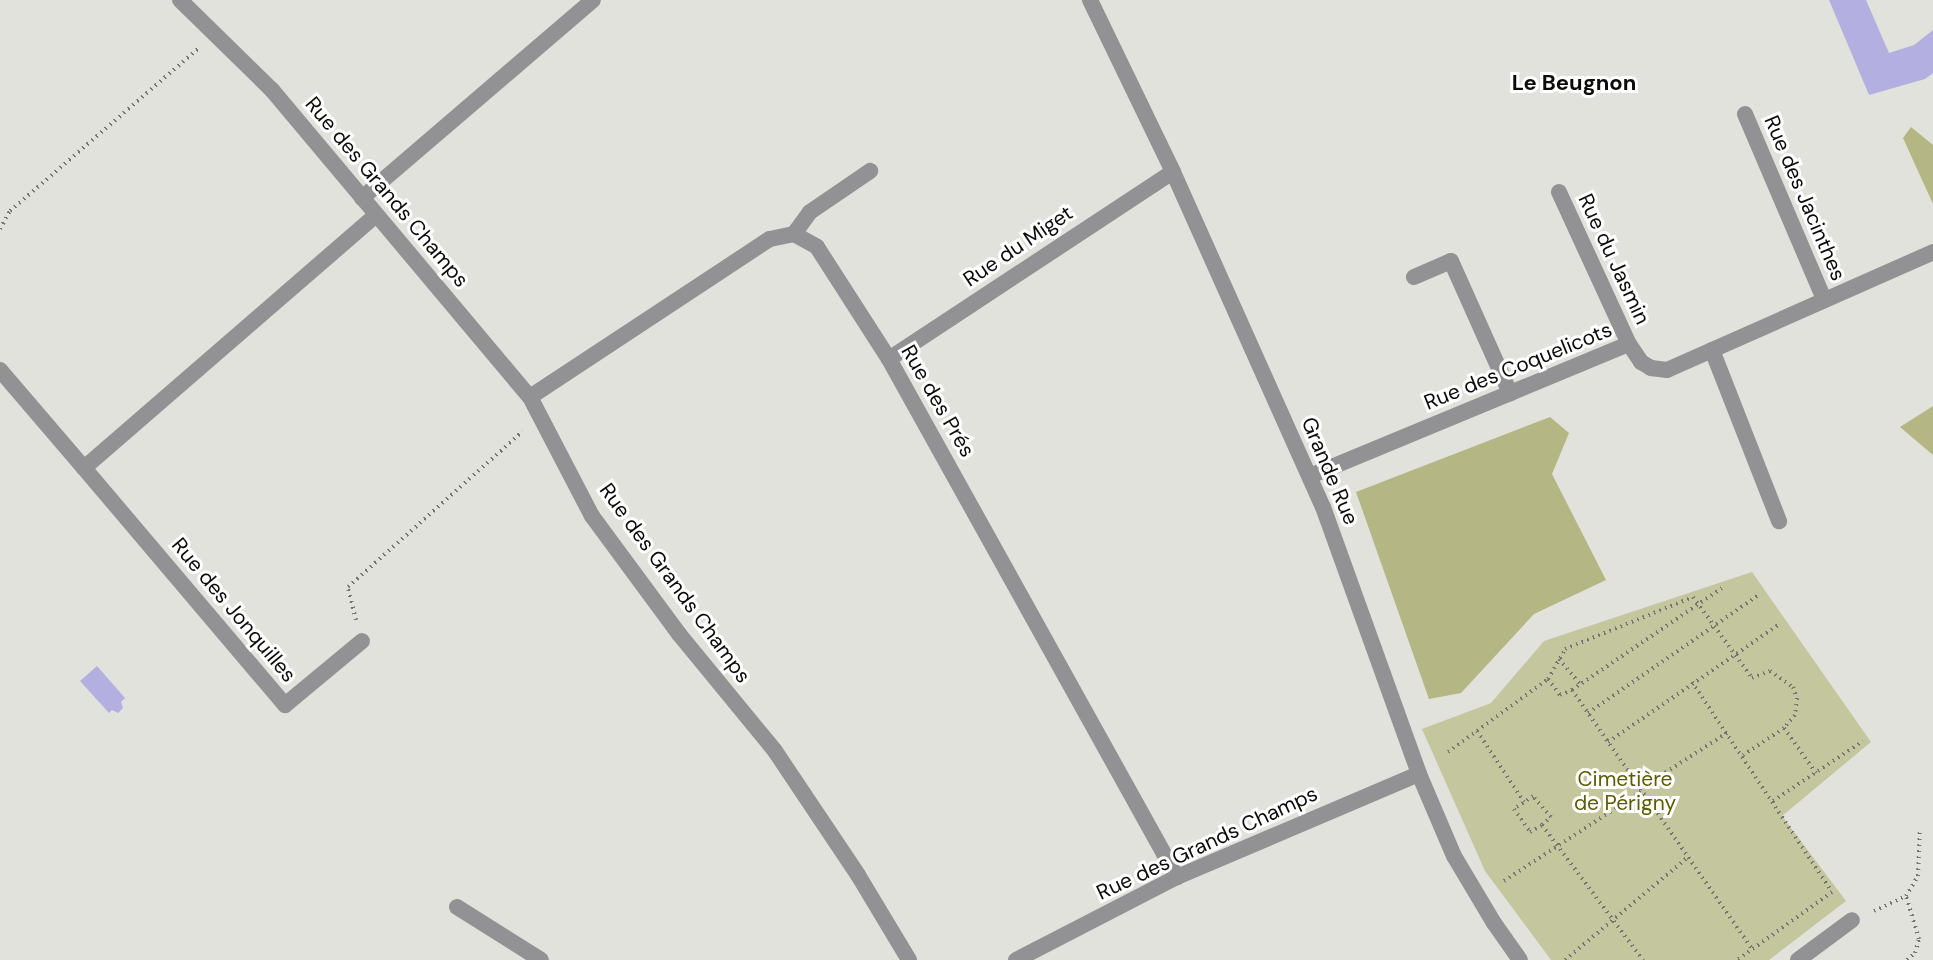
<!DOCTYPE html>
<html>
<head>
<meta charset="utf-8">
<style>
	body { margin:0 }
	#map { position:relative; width:1933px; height:960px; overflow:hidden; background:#e1e2dc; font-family:"DM Sans",sans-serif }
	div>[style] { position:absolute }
	.green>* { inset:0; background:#c4c69e }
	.forest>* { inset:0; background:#b4b683 }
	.water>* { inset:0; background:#b3b0e1 }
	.path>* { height:4px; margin-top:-2px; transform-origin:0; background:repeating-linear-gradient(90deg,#747571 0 1.5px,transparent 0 6px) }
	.minor>* { height:16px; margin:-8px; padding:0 8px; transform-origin:8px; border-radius:8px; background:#929294 }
	.tertiary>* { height:16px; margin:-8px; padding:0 8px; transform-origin:8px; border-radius:8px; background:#929294 }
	span { translate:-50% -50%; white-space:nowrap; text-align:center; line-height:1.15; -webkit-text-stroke:6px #fff; paint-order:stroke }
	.street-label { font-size:21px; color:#0b0c0a }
	.park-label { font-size:21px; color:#5c5c03 }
	.neighbourhood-label { font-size:22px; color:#0b0c0a; font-weight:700 }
</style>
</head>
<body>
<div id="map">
	<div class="green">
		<i style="clip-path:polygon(1752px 572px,1871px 742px,1782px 816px,1846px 901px,1769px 960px,1551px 960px,1485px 871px,1422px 729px,1491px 703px,1544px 641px)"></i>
	</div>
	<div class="forest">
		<i style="clip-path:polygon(1911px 127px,1933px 145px,1933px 204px,1903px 138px)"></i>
		<i style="clip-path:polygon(1933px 406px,1933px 455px,1900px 427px)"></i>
		<i style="clip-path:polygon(1550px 417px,1569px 433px,1552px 474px,1606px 580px,1534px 614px,1461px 693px,1429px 699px,1356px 492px)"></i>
	</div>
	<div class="water">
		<i style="clip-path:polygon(1829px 0,1866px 0,1889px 53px,1914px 45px,1933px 30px,1933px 73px,1925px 79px,1869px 95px)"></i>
		<i style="clip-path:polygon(97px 666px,125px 698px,121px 702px,123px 708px,118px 713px,112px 710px,109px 713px,80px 681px)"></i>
	</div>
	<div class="path">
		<i style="left:0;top:229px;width:21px;rotate:-61deg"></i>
		<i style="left:10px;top:211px;width:250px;rotate:-40.8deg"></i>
		<i style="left:356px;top:620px;width:34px;rotate:-104deg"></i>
		<i style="left:348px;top:587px;width:234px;rotate:-41.7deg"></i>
		<i style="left:1559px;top:659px;width:33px;rotate:50deg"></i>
		<i style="left:1548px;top:679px;width:20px;rotate:53deg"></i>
		<i style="left:1560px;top:695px;width:13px;rotate:-23deg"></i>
		<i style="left:1572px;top:690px;width:181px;rotate:-34.2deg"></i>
		<i style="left:1692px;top:682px;width:252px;rotate:56.3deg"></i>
		<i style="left:1832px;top:892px;width:117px;rotate:144.4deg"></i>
		<i style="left:1572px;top:690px;width:315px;rotate:55.2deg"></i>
		<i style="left:1588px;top:713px;width:209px;rotate:-34.7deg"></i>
		<i style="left:1784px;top:728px;width:55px;rotate:54.6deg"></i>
		<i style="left:1477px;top:731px;width:85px;rotate:56.5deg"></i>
		<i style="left:1608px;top:742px;width:209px;rotate:-34.5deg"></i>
		<i style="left:1448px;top:752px;width:124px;rotate:-36.1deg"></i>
		<i style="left:1548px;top:679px;width:34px;rotate:-60deg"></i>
		<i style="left:1565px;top:649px;width:138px;rotate:-22.1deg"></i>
		<i style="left:1693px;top:597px;width:100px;rotate:53.9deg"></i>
		<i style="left:1752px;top:678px;width:19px;rotate:-21deg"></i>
		<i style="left:1770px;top:671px;width:28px;rotate:35deg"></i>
		<i style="left:1793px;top:687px;width:12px;rotate:70deg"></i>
		<i style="left:1797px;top:698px;width:17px;rotate:97deg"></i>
		<i style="left:1795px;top:715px;width:17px;rotate:130deg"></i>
		<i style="left:1784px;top:728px;width:49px;rotate:146.6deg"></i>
		<i style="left:1640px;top:789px;width:105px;rotate:-32.9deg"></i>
		<i style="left:1773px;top:801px;width:108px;rotate:-33.7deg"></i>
		<i style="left:1542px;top:825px;width:12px;rotate:-42deg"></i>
		<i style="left:1551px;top:817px;width:28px;rotate:-131deg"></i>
		<i style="left:1533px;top:796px;width:23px;rotate:146deg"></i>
		<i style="left:1514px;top:809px;width:28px;rotate:55deg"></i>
		<i style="left:1530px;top:832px;width:14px;rotate:-30deg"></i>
		<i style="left:1542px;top:825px;width:169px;rotate:53.2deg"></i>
		<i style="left:1504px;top:881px;width:165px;rotate:-33.1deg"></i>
		<i style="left:1874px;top:911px;width:35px;rotate:-25deg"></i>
		<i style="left:1565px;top:960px;width:160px;rotate:-39.9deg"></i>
		<i style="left:1907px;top:960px;width:11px;rotate:-41deg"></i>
		<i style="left:1915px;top:953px;width:15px;rotate:-74deg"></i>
		<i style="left:1919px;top:939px;width:45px;rotate:-106.8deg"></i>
		<i style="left:1906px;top:896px;width:23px;rotate:-59deg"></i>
		<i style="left:1918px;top:876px;width:48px;rotate:-87.6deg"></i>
	</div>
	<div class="minor">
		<i style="left:180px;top:0;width:129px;rotate:44.4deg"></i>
		<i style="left:272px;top:90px;width:401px;rotate:50deg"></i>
		<i style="left:530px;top:397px;width:134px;rotate:62.5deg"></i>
		<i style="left:592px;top:516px;width:147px;rotate:53.6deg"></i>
		<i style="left:679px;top:634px;width:151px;rotate:50.6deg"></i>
		<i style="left:775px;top:751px;width:149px;rotate:56.2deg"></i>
		<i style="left:858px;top:875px;width:99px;rotate:59deg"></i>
		<i style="left:1745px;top:114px;width:201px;rotate:66.9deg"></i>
		<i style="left:1559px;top:192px;width:167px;rotate:65.3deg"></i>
		<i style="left:362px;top:198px;width:304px;rotate:-40.6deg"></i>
		<i style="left:794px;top:234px;width:27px;rotate:-54deg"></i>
		<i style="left:810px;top:212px;width:73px;rotate:-34.3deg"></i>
		<i style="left:1414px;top:277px;width:40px;rotate:-23.4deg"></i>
		<i style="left:1451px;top:261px;width:145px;rotate:65.9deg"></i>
		<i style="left:1712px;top:350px;width:184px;rotate:68.6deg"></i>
		<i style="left:889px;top:359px;width:340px;rotate:-33.4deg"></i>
		<i style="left:0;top:370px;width:129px;rotate:49.4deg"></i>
		<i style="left:84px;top:468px;width:386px;rotate:-40.9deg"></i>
		<i style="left:530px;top:397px;width:287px;rotate:-33.4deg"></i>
		<i style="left:770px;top:239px;width:25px;rotate:-12deg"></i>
		<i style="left:794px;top:234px;width:26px;rotate:29deg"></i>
		<i style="left:817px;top:247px;width:133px;rotate:57.3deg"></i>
		<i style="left:889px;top:359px;width:593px;rotate:60.93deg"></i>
		<i style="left:84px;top:468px;width:311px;rotate:49.7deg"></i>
		<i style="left:285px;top:705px;width:100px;rotate:-39.7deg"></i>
		<i style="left:1310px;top:476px;width:345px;rotate:-22.5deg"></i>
		<i style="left:1629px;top:344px;width:22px;rotate:56deg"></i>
		<i style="left:1641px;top:362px;width:12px;rotate:31deg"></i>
		<i style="left:1651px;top:368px;width:16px;rotate:7deg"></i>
		<i style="left:1667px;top:370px;width:291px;rotate:-23.9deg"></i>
		<i style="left:457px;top:907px;width:99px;rotate:32.2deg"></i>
		<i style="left:1016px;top:960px;width:181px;rotate:-27.3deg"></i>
		<i style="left:1177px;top:877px;width:263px;rotate:-23.1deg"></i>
		<i style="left:1798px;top:960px;width:67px;rotate:-36.5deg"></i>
	</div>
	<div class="tertiary">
		<i style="left:1090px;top:0;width:191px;rotate:64.2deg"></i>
		<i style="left:1173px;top:172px;width:367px;rotate:65.9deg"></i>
		<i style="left:1323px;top:507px;width:284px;rotate:70.2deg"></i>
		<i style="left:1419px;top:774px;width:89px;rotate:66.9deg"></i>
		<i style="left:1454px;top:856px;width:78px;rotate:59.2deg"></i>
		<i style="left:1494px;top:923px;width:45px;rotate:54.9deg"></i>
	</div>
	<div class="street-label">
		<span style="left:387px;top:192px;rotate:50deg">Rue des Grands Champs</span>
		<span style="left:1805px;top:198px;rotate:67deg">Rue des Jacinthes</span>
		<span style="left:1018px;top:246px;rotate:-34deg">Rue du Miget</span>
		<span style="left:1614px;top:259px;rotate:65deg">Rue du Jasmin</span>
		<span style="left:1518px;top:366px;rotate:-22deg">Rue des Coquelicots</span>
		<span style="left:938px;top:401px;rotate:60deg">Rue des Prés</span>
		<span style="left:1330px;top:471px;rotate:67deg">Grande Rue</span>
		<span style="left:675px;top:583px;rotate:54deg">Rue des Grands Champs</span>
		<span style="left:234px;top:610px;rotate:50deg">Rue des Jonquilles</span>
		<span style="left:1207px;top:843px;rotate:-25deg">Rue des Grands Champs</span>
	</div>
	<div class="park-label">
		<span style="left:1625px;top:791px">Cimetière<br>de Périgny</span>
	</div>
	<div class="neighbourhood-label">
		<span style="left:1574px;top:83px">Le Beugnon</span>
	</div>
</div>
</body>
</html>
